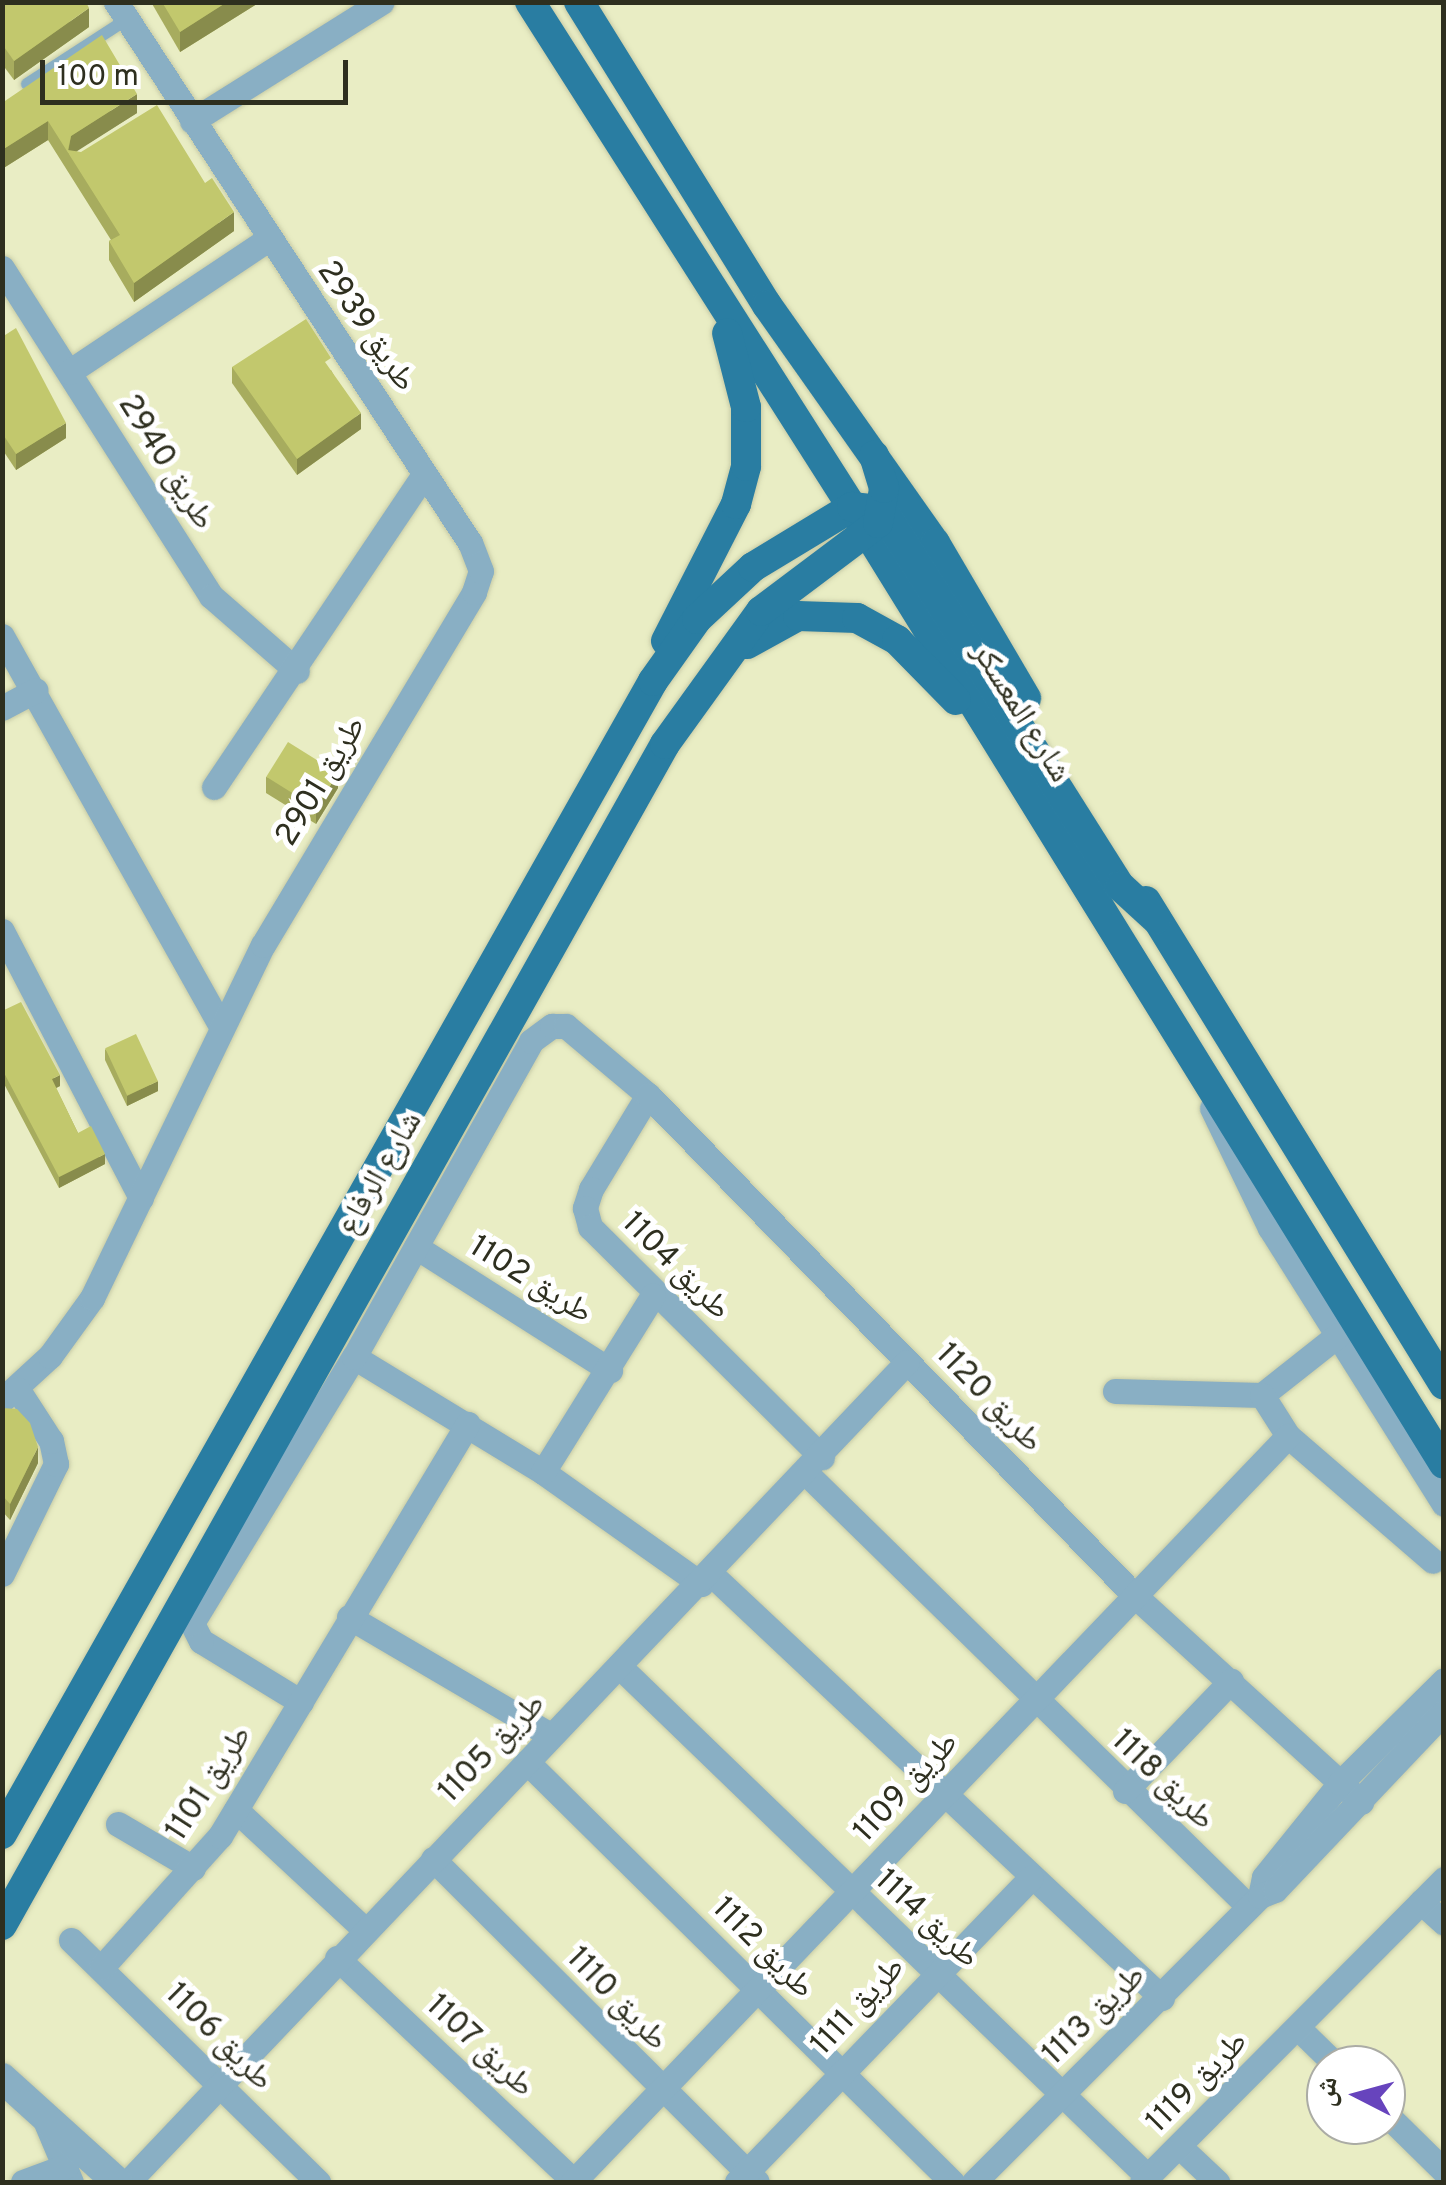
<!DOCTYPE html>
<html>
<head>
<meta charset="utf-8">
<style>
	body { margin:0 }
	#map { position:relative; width:1446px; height:2185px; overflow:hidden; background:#e9edc4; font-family:Overpass,"Noto Naskh Arabic",sans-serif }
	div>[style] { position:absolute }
	.roads { filter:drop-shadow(0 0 2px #c7cba6) drop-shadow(0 0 2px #c7cba6) }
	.service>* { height:12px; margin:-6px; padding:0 6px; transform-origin:6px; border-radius:6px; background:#89afc4 }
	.minor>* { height:25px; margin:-12.5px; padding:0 12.5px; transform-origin:12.5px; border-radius:12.5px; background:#89afc4 }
	.tertiary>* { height:30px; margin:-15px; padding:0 15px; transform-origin:15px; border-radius:15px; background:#89afc4 }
	.primary>* { height:30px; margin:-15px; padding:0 15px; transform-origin:15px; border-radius:15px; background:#297da2 }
	.wall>* { inset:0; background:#a7ac5e }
	.shaded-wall>* { inset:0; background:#888c4c }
	.building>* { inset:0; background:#c2c86d; transform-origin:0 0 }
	span { translate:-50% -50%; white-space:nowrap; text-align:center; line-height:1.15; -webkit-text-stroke:10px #fff; paint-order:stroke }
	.street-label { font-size:32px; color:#2e2f1f }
	.frame { position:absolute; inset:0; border:5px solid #2e2f1f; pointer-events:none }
	.north { position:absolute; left:1306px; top:2045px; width:100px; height:100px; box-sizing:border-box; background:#fff; border:2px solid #abaca5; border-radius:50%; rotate:276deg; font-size:28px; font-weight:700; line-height:40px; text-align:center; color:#2e2f1f }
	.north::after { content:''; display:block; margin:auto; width:35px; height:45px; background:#6744bd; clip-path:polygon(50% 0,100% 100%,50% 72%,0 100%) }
	.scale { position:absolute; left:40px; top:60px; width:308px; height:45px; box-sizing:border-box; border:5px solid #2e2f1f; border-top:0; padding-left:12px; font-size:30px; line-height:35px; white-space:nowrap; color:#2e2f1f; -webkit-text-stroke:8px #fff; paint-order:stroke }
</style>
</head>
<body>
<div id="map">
	<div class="roads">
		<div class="service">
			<i style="left:27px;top:84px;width:119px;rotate:-33deg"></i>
		</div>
		<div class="minor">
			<i style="left:192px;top:121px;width:224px;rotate:-32.1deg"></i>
			<i style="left:2px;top:268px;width:389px;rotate:57.5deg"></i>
			<i style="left:211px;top:596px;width:114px;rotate:41.1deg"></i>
			<i style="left:69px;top:372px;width:238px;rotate:-33.7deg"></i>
			<i style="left:2px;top:636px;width:448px;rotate:60.7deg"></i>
			<i style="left:2px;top:708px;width:38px;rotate:-28deg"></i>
			<i style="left:214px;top:787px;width:376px;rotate:-56.1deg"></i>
			<i style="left:2px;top:931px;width:301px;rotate:62.5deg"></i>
			<i style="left:648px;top:1095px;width:110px;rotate:121.2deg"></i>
			<i style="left:591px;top:1189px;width:20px;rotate:108deg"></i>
			<i style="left:585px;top:1208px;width:20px;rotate:75deg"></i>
			<i style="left:590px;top:1227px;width:327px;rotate:44.8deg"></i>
			<i style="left:1212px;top:1108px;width:133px;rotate:64.2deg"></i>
			<i style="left:1270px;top:1228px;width:326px;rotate:57.8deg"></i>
			<i style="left:416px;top:1247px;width:230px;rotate:32.4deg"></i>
			<i style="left:354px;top:1357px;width:221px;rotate:31.3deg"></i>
			<i style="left:543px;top:1472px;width:194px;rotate:35.3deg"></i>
			<i style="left:1115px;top:1391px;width:147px;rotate:1.6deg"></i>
			<i style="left:1262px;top:1395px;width:97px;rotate:-38.3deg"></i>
			<i style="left:1262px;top:1395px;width:49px;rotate:57.6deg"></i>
			<i style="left:1288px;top:1436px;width:191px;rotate:40.8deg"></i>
			<i style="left:2px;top:1400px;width:65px;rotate:-42.5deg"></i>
			<i style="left:50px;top:1356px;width:72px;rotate:-54.1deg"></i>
			<i style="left:92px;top:1298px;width:392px;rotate:-64.2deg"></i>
			<i style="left:263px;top:945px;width:411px;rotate:-59.1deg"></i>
			<i style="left:474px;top:592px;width:22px;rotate:-72deg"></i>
			<i style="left:481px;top:571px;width:30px;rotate:-111deg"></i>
			<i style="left:470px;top:543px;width:647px;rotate:-123.2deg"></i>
			<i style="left:543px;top:1472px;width:208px;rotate:-58.1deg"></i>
			<i style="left:806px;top:1473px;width:620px;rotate:44.41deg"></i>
			<i style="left:2px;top:1574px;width:123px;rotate:-63.9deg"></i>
			<i style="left:56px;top:1464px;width:24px;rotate:-102deg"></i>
			<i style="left:51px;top:1441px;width:61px;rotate:-122.9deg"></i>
			<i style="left:711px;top:1574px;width:619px;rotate:43.23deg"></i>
			<i style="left:349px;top:1617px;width:233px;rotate:30.4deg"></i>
			<i style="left:619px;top:1666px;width:736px;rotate:44.01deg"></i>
			<i style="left:301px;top:1702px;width:117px;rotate:-148.6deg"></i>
			<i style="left:201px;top:1641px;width:20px;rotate:-117deg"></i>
			<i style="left:192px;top:1623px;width:311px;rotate:-58.7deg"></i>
			<i style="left:354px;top:1357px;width:362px;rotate:-60.7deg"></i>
			<i style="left:531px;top:1041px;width:26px;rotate:-36deg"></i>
			<i style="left:552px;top:1026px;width:14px"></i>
			<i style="left:566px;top:1026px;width:107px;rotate:40.1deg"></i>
			<i style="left:648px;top:1095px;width:699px;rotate:45.81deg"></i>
			<i style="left:1135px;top:1596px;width:306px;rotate:42.3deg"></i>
			<i style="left:527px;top:1762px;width:598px;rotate:44.66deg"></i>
			<i style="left:1125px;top:1791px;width:153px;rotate:-46.1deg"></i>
			<i style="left:236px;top:1810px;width:176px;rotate:42.9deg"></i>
			<i style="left:118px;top:1824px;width:87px;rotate:30.4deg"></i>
			<i style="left:433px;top:1859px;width:457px;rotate:44.9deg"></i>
			<i style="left:1260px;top:1896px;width:19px;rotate:-78deg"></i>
			<i style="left:1264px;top:1877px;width:121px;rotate:-51deg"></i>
			<i style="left:1340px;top:1783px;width:146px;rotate:-44.7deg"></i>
			<i style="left:1421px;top:1902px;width:31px;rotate:42deg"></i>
			<i style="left:71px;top:1940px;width:346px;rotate:44.4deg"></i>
			<i style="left:337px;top:1958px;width:327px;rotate:43.3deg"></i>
			<i style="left:101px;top:1968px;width:178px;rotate:-48deg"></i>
			<i style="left:220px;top:1836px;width:481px;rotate:-59deg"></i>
			<i style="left:1298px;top:2028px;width:53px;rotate:44.2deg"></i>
			<i style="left:1386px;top:2114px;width:81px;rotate:44.5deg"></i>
			<i style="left:44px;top:2118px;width:69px;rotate:67.1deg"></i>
			<i style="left:1181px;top:2148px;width:50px;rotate:43.4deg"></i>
			<i style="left:23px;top:2182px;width:46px;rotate:-20.4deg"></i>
			<i style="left:128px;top:2182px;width:1131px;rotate:-46.47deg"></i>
			<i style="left:573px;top:2182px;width:1033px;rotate:-46.22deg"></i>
			<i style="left:737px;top:2182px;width:423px;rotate:-46deg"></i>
			<i style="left:974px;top:2182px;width:404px;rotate:-45deg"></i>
			<i style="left:1260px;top:1896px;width:16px;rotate:-22deg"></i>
			<i style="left:1275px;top:1890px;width:245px;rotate:-46.5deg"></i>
			<i style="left:1142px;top:2182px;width:428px;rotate:-45.1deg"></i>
		</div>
		<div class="tertiary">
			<i style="left:2px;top:2078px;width:155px;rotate:42.1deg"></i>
		</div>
		<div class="primary">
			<i style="left:530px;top:2px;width:599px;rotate:57.48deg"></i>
			<i style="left:852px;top:507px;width:1125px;rotate:58.26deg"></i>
			<i style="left:579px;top:2px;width:357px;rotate:58.2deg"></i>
			<i style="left:767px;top:305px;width:291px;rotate:54.8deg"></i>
			<i style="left:935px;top:543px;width:180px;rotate:59.6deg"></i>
			<i style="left:666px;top:641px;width:154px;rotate:-62.9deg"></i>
			<i style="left:736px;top:504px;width:39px;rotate:-75deg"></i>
			<i style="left:746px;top:466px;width:59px;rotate:-90deg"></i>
			<i style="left:746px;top:407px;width:76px;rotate:-104.4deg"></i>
			<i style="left:747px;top:644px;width:58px;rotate:-28.8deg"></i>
			<i style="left:798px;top:616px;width:59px;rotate:1.9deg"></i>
			<i style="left:857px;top:618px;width:46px;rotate:28.8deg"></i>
			<i style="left:897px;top:640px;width:84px;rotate:45.5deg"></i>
			<i style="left:1146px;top:901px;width:568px;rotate:58.38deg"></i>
			<i style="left:2px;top:1834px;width:1324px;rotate:-60.55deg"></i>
			<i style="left:653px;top:681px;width:76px;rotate:-54.6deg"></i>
			<i style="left:697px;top:619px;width:76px;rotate:-42.9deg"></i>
			<i style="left:753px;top:567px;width:116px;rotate:-31.2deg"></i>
			<i style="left:852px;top:507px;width:30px;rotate:6deg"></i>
			<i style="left:882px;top:510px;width:445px;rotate:57.7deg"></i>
			<i style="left:1120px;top:886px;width:49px;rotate:42.5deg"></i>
			<i style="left:2px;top:1925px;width:1354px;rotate:-60.69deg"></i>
			<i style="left:665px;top:744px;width:164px;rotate:-54.2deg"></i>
			<i style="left:761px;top:611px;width:146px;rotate:-36.9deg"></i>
			<i style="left:878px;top:523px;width:36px;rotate:-80deg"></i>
			<i style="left:884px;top:488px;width:34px;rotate:-107deg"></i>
		</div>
	</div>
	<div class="wall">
		<i style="clip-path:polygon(2px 2px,89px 27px,14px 80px,2px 64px)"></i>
		<i style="clip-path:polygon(151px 2px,260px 2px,180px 52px)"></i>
		<i style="clip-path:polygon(2px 103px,137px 113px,76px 151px,234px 231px,134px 302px,109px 260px,109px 241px,111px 240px,48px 140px,2px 169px)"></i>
		<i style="clip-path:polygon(2px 337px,66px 438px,16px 470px,2px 449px)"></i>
		<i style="clip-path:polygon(232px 367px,331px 370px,361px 429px,297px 475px,232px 383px)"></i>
		<i style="clip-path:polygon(266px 777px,338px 788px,316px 824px,266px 793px)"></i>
		<i style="clip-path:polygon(2px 1011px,60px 1086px,56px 1088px,78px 1133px,105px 1164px,59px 1188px,2px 1080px)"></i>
		<i style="clip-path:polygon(105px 1049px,158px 1091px,127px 1106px,105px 1060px)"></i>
		<i style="clip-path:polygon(2px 1408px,38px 1463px,10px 1520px,2px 1511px)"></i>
	</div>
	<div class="shaded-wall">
		<i style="clip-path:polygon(227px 2px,260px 2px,180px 52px,180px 32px)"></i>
		<i style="clip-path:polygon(89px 8px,89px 27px,14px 80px,14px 61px)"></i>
		<i style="clip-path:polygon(137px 94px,137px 113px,71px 155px,68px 153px,71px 136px)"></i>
		<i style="clip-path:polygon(48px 121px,48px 140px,2px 169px,2px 150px)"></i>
		<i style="clip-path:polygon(234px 212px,234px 231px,134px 302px,134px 283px)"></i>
		<i style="clip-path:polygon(361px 413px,361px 429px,297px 475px,297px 459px)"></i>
		<i style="clip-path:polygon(66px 423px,66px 438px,16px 470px,16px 454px)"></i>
		<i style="clip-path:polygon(338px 773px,338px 788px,316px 824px,316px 808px)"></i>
		<i style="clip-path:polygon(60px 1075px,60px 1086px,52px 1090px,52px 1079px)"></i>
		<i style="clip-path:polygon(158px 1081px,158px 1091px,127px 1106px,127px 1096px)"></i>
		<i style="clip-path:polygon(105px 1154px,105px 1164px,59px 1188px,59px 1177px)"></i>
		<i style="clip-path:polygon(38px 1447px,38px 1463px,10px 1520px,10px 1504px)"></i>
	</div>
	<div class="building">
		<i style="clip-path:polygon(2px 2px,86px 2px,89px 8px,14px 61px,2px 44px)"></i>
		<i style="clip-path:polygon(162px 2px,227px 2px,180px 32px)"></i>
		<i style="clip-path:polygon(102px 35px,137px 94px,71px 136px,68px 150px,81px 152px,157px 105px,205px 183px,212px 178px,234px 212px,134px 283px,109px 241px,120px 235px,48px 121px,2px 150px,2px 103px)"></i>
		<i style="clip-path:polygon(306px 319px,331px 358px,325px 362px,361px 413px,297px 459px,232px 367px)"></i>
		<i style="clip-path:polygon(16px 328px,66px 423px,16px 454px,2px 433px,2px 337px)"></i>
		<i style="left:288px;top:742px;width:59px;height:41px;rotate:32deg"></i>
		<i style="clip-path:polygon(21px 1002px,60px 1075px,52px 1079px,78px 1133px,91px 1126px,105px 1154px,59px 1177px,2px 1069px,2px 1011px)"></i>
		<i style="left:136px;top:1034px;width:52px;height:34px;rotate:65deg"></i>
		<i style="clip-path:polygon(2px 1408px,17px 1409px,30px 1423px,38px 1447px,10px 1504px,2px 1495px)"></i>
	</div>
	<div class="street-label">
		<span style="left:365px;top:327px;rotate:56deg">طريق 2939</span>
		<span style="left:165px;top:463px;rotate:58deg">طريق 2940</span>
		<span style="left:1020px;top:713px;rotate:58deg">شارع المعسكر</span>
		<span style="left:322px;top:782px;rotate:-59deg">طريق 2901</span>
		<span style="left:381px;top:1174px;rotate:-60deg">شارع الرفاع</span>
		<span style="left:675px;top:1267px;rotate:45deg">طريق 1104</span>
		<span style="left:530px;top:1281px;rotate:32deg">طريق 1102</span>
		<span style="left:988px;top:1399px;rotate:46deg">طريق 1120</span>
		<span style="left:493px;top:1749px;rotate:-46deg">طريق 1105</span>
		<span style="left:1162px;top:1781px;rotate:44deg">طريق 1118</span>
		<span style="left:210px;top:1784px;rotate:-57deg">طريق 1101</span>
		<span style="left:907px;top:1788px;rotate:-47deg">طريق 1109</span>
		<span style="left:926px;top:1920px;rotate:43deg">طريق 1114</span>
		<span style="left:762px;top:1949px;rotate:45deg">طريق 1112</span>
		<span style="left:616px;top:2000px;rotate:46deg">طريق 1110</span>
		<span style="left:859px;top:2007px;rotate:-47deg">طريق 1111</span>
		<span style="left:1095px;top:2016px;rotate:-44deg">طريق 1113</span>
		<span style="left:218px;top:2038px;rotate:45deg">طريق 1106</span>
		<span style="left:479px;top:2047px;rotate:43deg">طريق 1107</span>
		<span style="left:1198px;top:2083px;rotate:-45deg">طريق 1119</span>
	</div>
	<div class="frame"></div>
	<div class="north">ش</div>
	<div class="scale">100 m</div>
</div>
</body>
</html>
